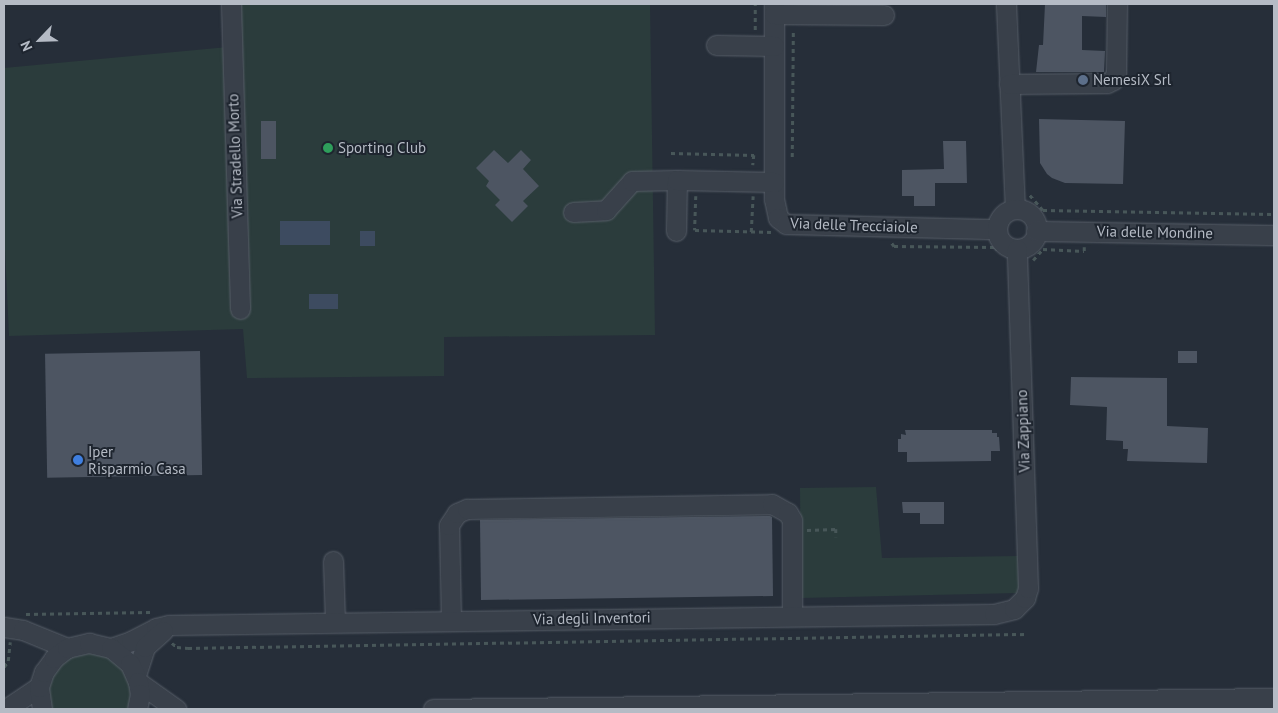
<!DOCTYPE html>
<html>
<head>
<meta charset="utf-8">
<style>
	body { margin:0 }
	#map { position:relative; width:1278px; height:713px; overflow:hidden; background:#262e39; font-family:"PT Sans",sans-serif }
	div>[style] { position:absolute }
	.green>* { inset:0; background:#2b3c3c }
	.water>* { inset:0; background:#3d4b60; transform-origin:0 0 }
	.building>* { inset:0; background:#4d5562; transform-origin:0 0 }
	.path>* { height:2.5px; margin-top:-1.25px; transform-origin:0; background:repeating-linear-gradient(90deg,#485759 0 4px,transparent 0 8px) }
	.roads { filter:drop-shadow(0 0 1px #575e68) drop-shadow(0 0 1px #575e68) }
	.minor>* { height:19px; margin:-9.5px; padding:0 9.5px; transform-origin:9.5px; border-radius:9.5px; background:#39404a }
	.minor>.ring { margin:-9.5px; padding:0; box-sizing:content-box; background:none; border:19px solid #39404a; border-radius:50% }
	.dots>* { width:14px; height:14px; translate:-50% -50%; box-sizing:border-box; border:2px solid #1e252f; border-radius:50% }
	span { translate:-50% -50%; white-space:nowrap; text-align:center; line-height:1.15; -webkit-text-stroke:4px #1e252f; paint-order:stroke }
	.poi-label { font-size:15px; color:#b5bbc5 }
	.left { translate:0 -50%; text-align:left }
	.street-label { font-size:15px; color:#b5bbc5 }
	.frame { position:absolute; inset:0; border:5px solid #b5bbc5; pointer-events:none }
	.north { position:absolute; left:15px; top:15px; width:50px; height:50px; -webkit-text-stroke:4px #1e252f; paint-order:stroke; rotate:246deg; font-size:14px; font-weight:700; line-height:20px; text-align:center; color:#b5bbc5 }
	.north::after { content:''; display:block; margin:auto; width:18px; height:22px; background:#b5bbc5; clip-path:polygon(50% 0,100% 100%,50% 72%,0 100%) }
</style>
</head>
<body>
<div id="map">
	<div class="green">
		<i style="clip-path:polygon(228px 4px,650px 4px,655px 335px,444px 337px,444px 376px,247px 378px,243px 329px,9px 336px,4px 228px,4px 68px,228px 47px)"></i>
		<i style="clip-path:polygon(876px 487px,882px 558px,1021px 556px,1021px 593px,801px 598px,800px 488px)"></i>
		<i style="clip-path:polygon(89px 653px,103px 655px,115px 662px,124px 672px,130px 684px,131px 697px,129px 709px,52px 709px,49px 699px,49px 685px,55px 673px,64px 662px,76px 655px)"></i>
	</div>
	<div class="water">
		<i style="left:280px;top:221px;width:50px;height:24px"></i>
		<i style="left:360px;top:231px;width:15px;height:15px"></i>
		<i style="left:309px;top:294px;width:29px;height:15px"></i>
	</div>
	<div class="building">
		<i style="clip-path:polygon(1045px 4px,1106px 4px,1106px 17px,1082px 16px,1082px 50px,1105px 51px,1104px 72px,1036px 72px,1039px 45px,1043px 45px)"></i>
		<i style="clip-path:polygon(1039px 119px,1125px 121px,1123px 184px,1065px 183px,1052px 178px,1047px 174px,1040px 163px)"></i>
		<i style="left:261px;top:121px;width:15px;height:38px"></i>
		<i style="clip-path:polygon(943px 141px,966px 141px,967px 183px,935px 183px,935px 206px,914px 206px,914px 196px,902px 196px,902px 170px,944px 169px)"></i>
		<i style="clip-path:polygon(494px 150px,508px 163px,521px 150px,531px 160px,523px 169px,539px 186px,523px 201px,528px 206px,512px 222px,495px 205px,500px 200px,486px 186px,489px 181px,476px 168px)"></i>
		<i style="left:200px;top:351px;width:124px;height:155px;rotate:89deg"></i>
		<i style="left:1178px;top:351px;width:19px;height:12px"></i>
		<i style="clip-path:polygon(1071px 377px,1167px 378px,1167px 426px,1208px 428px,1207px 463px,1127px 461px,1128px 449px,1123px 449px,1123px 441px,1106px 440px,1107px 407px,1070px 405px)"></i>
		<i style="clip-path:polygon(905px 430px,992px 430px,992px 433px,997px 433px,997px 437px,999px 437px,1000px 451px,991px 451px,991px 461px,907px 462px,907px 452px,898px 452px,898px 439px,901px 439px,901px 434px,906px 435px)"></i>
		<i style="clip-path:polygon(902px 502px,944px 502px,944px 524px,920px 524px,920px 513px,903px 513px)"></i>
		<i style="clip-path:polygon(770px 516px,772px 517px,773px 596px,481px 600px,480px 520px)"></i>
	</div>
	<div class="path">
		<i style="left:755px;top:30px;width:26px;rotate:-90deg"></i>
		<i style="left:671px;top:153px;width:83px;rotate:1.4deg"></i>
		<i style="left:754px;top:155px;width:10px;rotate:96deg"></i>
		<i style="left:792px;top:157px;width:127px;rotate:-89.5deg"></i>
		<i style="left:1030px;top:195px;width:20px;rotate:49deg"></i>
		<i style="left:1043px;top:210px;width:231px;rotate:1deg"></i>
		<i style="left:696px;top:196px;width:34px;rotate:92deg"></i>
		<i style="left:695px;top:230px;width:76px;rotate:1.5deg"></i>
		<i style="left:751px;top:232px;width:36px;rotate:-87deg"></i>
		<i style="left:892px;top:243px;width:4px;rotate:56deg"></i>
		<i style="left:894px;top:246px;width:101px;rotate:0.6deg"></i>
		<i style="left:995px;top:247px;width:8px;rotate:50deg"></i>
		<i style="left:1033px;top:260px;width:15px;rotate:-48deg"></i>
		<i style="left:1043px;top:249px;width:41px;rotate:2.8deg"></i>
		<i style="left:1084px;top:251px;width:4px;rotate:-90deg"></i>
		<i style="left:807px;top:530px;width:29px;rotate:-2deg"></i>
		<i style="left:836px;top:529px;width:8px;rotate:90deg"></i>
		<i style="left:26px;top:614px;width:124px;rotate:-0.9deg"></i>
		<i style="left:172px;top:643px;width:6px;rotate:39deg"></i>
		<i style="left:177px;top:647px;width:11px;rotate:5deg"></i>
		<i style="left:188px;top:648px;width:838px;rotate:-0.96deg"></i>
		<i style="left:4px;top:667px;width:7px;rotate:-56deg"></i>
		<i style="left:8px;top:661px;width:19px;rotate:-84deg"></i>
	</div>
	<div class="roads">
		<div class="minor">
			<i style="left:231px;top:4px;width:305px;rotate:88.3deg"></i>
			<i style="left:774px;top:4px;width:195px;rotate:90deg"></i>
			<i style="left:774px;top:199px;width:19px;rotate:78deg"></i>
			<i style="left:778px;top:218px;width:10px;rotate:37deg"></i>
			<i style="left:786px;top:224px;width:211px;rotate:1.4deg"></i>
			<i style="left:1006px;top:4px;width:205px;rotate:87.5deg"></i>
			<i style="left:774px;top:14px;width:110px;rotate:0.5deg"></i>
			<i style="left:716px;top:45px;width:58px;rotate:1deg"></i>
			<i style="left:1009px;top:84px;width:98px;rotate:-0.6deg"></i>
			<i style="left:1107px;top:83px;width:7px;rotate:-27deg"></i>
			<i style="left:1113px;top:80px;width:9px;rotate:-69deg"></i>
			<i style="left:1116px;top:72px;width:68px;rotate:-89.2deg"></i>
			<i class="ring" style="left:997px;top:209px;width:21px;height:21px"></i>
			<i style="left:573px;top:212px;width:33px;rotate:-3deg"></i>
			<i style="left:606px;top:210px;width:39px;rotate:-48deg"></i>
			<i style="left:632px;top:181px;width:45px;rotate:-1.3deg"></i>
			<i style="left:676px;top:231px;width:51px;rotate:-88.9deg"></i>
			<i style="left:677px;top:180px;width:97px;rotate:1.2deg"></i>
			<i style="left:1036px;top:231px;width:238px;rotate:1deg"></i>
			<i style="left:333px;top:561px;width:61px;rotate:88.1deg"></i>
			<i style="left:451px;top:620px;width:95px;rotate:-91.2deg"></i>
			<i style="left:449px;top:525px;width:14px;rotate:-56deg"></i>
			<i style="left:457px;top:513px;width:11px;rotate:-22deg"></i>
			<i style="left:467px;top:509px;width:305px;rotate:-0.9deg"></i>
			<i style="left:772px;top:504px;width:18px;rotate:29deg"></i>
			<i style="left:788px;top:513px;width:8px;rotate:60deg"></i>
			<i style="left:792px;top:520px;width:95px;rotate:90deg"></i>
			<i style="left:4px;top:627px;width:19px;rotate:9deg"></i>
			<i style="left:23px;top:630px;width:48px;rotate:22.2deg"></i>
			<i style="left:111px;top:648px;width:21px;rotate:-19deg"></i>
			<i style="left:131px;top:641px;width:28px;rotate:-27deg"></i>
			<i style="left:156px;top:628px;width:13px;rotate:-13deg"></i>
			<i style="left:169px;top:625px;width:825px;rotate:-0.76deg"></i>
			<i style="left:994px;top:614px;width:21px;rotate:-14deg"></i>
			<i style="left:1014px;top:609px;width:16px;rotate:-45deg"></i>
			<i style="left:1025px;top:598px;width:10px;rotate:-73deg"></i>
			<i style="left:1028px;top:588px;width:339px;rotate:-91.9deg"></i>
			<i style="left:136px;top:675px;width:29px;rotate:-72deg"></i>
			<i style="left:145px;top:647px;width:24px;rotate:-42deg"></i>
			<i style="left:138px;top:682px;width:47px;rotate:35.4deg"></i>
			<i style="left:6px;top:709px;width:40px;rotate:-34deg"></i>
			<i style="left:42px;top:709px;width:22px;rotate:-98deg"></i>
			<i style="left:39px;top:687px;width:16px;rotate:-72deg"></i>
			<i style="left:44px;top:672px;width:17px;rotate:-54deg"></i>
			<i style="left:54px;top:658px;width:16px;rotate:-38deg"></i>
			<i style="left:67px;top:648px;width:23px;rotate:-13deg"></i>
			<i style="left:89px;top:643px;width:23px;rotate:13deg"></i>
			<i style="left:111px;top:648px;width:25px;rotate:40deg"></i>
			<i style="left:130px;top:664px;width:20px;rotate:66deg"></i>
			<i style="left:138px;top:682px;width:12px;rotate:81deg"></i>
			<i style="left:140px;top:694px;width:15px;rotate:101deg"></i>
			<i style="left:433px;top:709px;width:841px;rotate:-0.75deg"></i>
		</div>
	</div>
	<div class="dots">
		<i style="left:1083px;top:80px;background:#5c6f8a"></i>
		<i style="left:328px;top:148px;background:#2e9e5b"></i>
		<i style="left:78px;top:460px;background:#3f7fe0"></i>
	</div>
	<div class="poi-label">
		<span class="left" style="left:1093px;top:80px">NemesiX Srl</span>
		<span class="left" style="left:338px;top:148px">Sporting Club</span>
		<span class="left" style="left:88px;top:460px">Iper<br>Risparmio Casa</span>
	</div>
	<div class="street-label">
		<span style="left:235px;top:156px;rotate:-92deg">Via Stradello Morto</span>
		<span style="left:854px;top:225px;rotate:2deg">Via delle Trecciaiole</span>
		<span style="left:1155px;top:232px;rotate:1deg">Via delle Mondine</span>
		<span style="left:1023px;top:431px;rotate:-92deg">Via Zappiano</span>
		<span style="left:592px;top:618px;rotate:-1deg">Via degli Inventori</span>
	</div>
	<div class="frame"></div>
	<div class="north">N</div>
</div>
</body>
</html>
